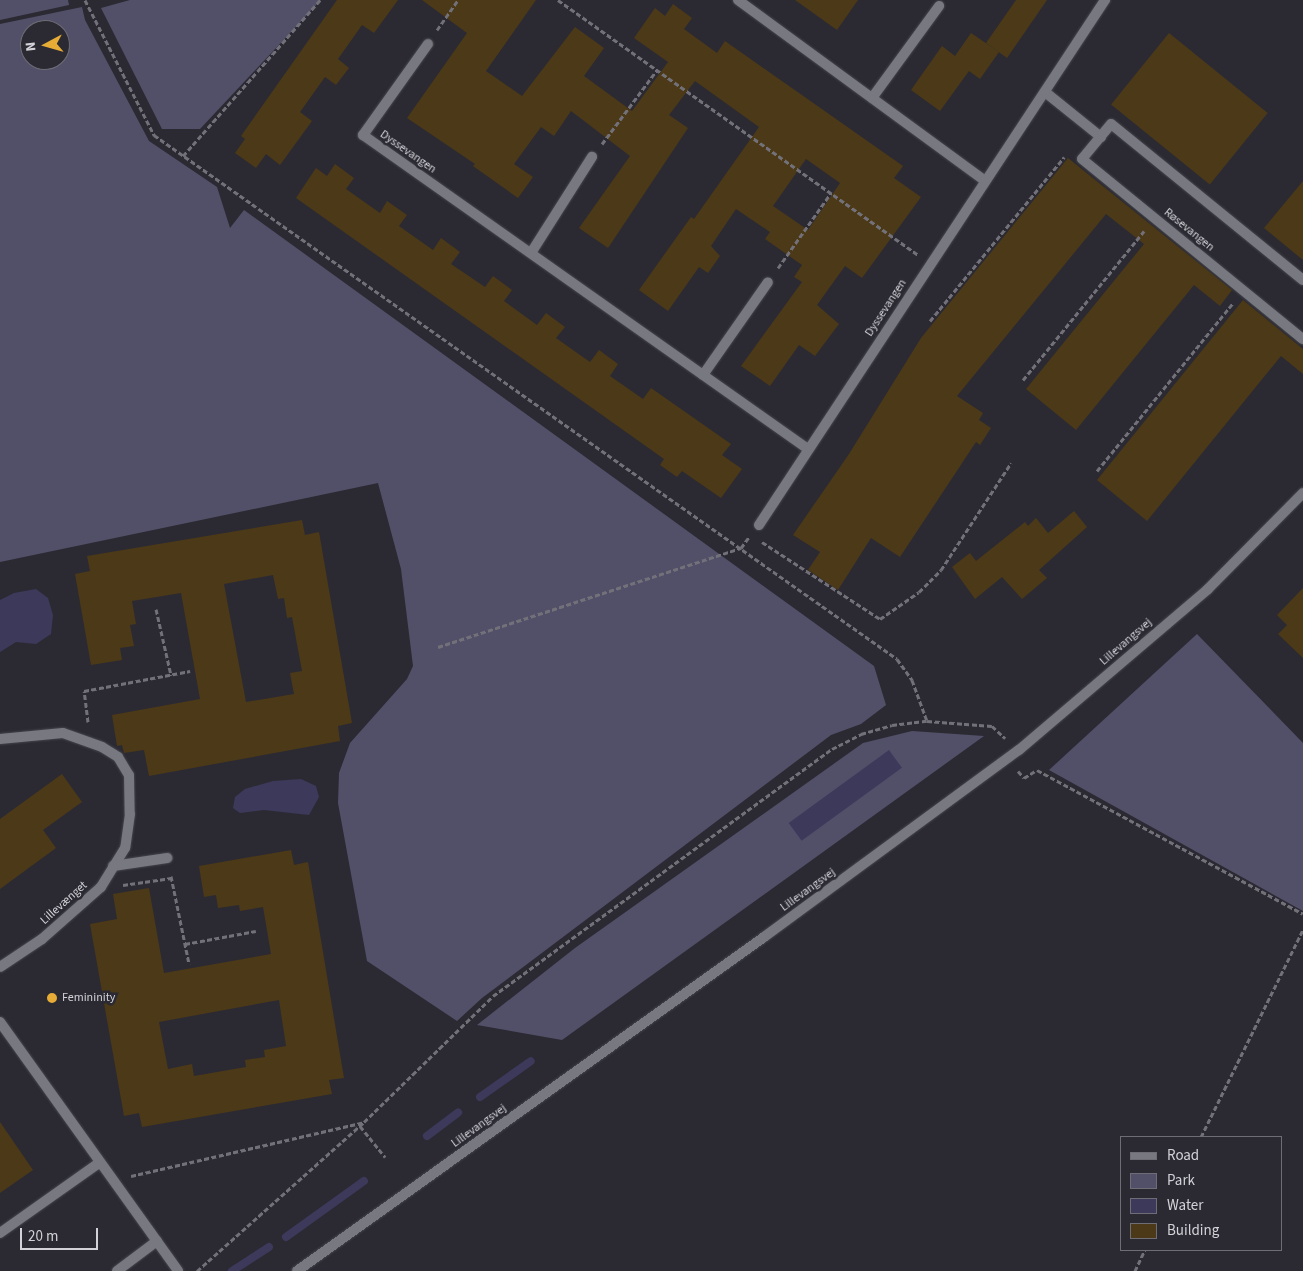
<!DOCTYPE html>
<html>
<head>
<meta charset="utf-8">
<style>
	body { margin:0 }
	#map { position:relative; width:1303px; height:1271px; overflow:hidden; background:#2b2a33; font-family:"Source Sans 3",sans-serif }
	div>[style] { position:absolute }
	.green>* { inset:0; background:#525068 }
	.water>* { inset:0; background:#3d395b; transform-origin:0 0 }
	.stream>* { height:8px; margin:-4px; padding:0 4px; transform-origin:4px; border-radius:4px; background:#3d395b }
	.building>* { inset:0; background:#4c3917; transform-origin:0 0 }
	.path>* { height:3px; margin-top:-1.5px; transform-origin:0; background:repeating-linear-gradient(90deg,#727179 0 5px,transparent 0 7.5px) }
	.roads { filter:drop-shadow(0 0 1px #45454b) drop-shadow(0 0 1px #45454b) }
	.service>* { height:10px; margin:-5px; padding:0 5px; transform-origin:5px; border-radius:5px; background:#787881 }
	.minor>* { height:10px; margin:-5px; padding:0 5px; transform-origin:5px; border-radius:5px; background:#787881 }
	.tertiary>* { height:10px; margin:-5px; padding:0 5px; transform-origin:5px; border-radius:5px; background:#787881 }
	.dots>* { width:14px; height:14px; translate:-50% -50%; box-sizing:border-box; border:2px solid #2b2a33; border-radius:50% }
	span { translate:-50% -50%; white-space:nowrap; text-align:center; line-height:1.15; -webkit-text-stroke:5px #2b2a33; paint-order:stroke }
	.street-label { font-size:12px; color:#d2d2d8 }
	.poi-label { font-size:12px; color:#d2d2d8 }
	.left { translate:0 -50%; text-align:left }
	.legend { position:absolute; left:1120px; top:1136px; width:162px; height:115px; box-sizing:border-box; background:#2b2a33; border:1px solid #6e6d75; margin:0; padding:6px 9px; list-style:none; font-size:15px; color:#d2d2d8 }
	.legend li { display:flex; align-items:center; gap:10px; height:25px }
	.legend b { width:25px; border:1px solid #6e6d75 }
	.north { position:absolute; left:20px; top:20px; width:50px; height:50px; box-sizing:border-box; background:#2b2a33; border:1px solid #6e6d75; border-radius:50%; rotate:264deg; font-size:14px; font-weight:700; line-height:20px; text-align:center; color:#d2d2d8 }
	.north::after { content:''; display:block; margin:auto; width:18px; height:22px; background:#e6ac36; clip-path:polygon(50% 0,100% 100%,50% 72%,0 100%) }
	.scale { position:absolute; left:20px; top:1228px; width:78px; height:22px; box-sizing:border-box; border:2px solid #d2d2d8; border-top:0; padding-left:6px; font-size:15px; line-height:18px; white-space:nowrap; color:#d2d2d8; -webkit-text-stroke:4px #2b2a33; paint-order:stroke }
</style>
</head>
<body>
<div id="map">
	<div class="green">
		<i style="clip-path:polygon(0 0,68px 0,69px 5px,0 20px)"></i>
		<i style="clip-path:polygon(130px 0,321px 0,200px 129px,162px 129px,101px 8px)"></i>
		<i style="clip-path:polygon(evenodd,82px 7px,85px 20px,149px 141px,217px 187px,230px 228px,244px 210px,874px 666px,886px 705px,861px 724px,831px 735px,482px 998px,457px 1021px,367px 961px,338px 803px,339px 773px,350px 743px,407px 679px,413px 666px,401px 569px,378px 483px,0 562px,0 24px,82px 7px,30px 30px,60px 30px,60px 60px,30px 60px,30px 30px)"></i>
		<i style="clip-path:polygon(1197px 634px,1303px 743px,1303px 911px,1049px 770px)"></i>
		<i style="clip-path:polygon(912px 731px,984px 736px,562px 1040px,477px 1025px,575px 948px,863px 743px)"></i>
	</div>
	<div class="water">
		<i style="clip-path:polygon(36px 589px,48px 598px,53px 615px,51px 634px,36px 644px,16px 642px,0 652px,0 600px,14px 593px)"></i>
		<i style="left:889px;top:750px;width:22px;height:124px;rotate:54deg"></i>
		<i style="clip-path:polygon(301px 779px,316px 786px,319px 797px,309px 815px,264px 810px,240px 813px,233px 808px,235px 797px,245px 789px,273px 781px)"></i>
	</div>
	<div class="stream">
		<i style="left:480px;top:1097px;width:62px;rotate:-35.2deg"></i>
		<i style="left:427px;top:1136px;width:39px;rotate:-37deg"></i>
		<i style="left:286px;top:1237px;width:96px;rotate:-35.7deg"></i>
		<i style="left:232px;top:1271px;width:44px;rotate:-33deg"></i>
	</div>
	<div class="building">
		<i style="clip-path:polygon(337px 0,398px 0,374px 33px,362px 25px,338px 59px,349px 68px,336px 85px,325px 77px,300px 112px,312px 121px,280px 165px,266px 154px,256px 168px,235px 153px,245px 139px,241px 136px)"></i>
		<i style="clip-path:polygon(evenodd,422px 0,536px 0,486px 71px,522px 96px,575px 27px,604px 48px,584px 76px,632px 111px,668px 62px,634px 38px,655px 8px,665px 16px,673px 4px,692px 18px,684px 29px,717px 53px,725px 41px,903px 166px,894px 178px,921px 197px,862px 278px,845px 266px,817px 305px,839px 324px,815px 356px,799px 345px,770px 386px,741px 366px,802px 282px,794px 277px,802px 265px,765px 239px,770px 232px,736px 209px,711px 246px,720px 256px,708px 273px,699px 267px,668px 311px,639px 290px,691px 217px,694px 219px,759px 127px,695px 81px,669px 115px,688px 128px,608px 248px,579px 228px,630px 156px,571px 111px,554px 136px,541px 127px,514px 164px,533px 177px,518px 198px,473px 166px,475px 164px,407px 118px,467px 33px,422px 0,806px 159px,840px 183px,808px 230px,773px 206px,806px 159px)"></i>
		<i style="clip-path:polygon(795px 0,858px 0,837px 30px)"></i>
		<i style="clip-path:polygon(1016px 0,1047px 0,1007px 58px,986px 43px)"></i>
		<i style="clip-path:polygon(971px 33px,999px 52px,980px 79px,969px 71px,940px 111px,911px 90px,942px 46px,955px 56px)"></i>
		<i style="left:1169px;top:33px;width:127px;height:92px;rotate:39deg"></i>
		<i style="clip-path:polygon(1068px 158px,1232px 290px,1220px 306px,1194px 285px,1076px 430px,1026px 389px,1144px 244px,1106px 214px,957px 396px,983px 413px,979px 420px,991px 428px,980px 445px,976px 442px,900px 557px,871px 538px,838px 590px,808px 570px,820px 552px,793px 535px,849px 454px,921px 338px)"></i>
		<i style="clip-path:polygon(335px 164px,354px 178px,346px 189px,380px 213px,387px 201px,407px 215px,399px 226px,433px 250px,441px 238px,460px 252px,451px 264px,485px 287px,493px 276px,512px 290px,504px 301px,537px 325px,546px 313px,565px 327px,556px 338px,590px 362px,599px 350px,618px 364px,610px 376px,643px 399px,651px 388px,731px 444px,722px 455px,742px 469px,721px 498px,682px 471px,677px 477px,660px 465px,664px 459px,296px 198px,316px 168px,327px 176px)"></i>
		<i style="clip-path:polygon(1303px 181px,1303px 260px,1264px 228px)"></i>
		<i style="clip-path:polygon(1243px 300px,1303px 349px,1303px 374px,1281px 356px,1147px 521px,1097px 480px)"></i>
		<i style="clip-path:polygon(1074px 511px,1087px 527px,1039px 570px,1047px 578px,1022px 599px,1002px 577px,975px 599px,952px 567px,970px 553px,976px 561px,1025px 522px,1028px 526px,1036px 518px,1048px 533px)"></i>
		<i style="clip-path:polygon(evenodd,302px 520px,305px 535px,319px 532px,352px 723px,338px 726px,340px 741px,149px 776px,144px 750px,124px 753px,122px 745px,117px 746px,112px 715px,200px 699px,181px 593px,132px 601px,136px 624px,130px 625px,134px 646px,120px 648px,122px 660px,91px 665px,75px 574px,90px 571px,87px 556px,302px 520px,273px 575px,278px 599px,284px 598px,287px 618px,292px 617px,302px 671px,290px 673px,294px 694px,246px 702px,224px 584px,273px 575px)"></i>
		<i style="clip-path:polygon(1303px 588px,1303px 658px,1278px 634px,1287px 625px,1277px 615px)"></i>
		<i style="clip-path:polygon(62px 774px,82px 802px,43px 830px,56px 848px,0 889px,0 819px)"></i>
		<i style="clip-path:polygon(evenodd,291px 850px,294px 865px,308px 862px,344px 1078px,329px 1080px,332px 1094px,142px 1127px,139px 1113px,124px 1116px,90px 924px,117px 919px,113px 894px,149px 888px,164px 973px,271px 954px,263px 907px,240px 911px,239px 905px,218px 908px,216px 895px,204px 897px,199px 866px,291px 850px,279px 1000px,286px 1046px,264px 1050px,265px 1057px,245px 1060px,246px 1067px,194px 1076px,192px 1064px,168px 1069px,159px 1022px,279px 1000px)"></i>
		<i style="clip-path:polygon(0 1122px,33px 1170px,0 1193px)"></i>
	</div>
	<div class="path">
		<i style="left:85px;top:0;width:152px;rotate:62.9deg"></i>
		<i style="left:154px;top:135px;width:909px;rotate:35.19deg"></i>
		<i style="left:897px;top:659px;width:26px;rotate:54deg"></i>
		<i style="left:912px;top:680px;width:44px;rotate:69.9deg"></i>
		<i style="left:558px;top:0;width:441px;rotate:35.3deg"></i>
		<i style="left:437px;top:30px;width:37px;rotate:-55deg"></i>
		<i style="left:602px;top:144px;width:92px;rotate:-53.4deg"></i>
		<i style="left:183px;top:156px;width:208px;rotate:-48.7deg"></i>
		<i style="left:778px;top:268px;width:92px;rotate:-54.8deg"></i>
		<i style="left:930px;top:321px;width:212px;rotate:-50.7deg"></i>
		<i style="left:1023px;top:380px;width:192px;rotate:-50.9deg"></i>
		<i style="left:1097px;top:471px;width:215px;rotate:-51deg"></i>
		<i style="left:762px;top:542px;width:141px;rotate:33.1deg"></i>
		<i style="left:880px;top:619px;width:47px;rotate:-34.7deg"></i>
		<i style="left:919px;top:592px;width:31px;rotate:-45deg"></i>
		<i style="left:941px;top:570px;width:128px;rotate:-56.8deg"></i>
		<i style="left:156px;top:609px;width:68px;rotate:77.2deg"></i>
		<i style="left:438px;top:647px;width:319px;rotate:-18.1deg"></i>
		<i style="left:741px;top:548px;width:14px;rotate:-54deg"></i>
		<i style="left:88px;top:722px;width:31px;rotate:-97deg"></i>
		<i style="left:84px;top:691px;width:108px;rotate:-10.7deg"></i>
		<i style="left:1018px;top:771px;width:9px;rotate:49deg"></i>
		<i style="left:1024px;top:778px;width:15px;rotate:-32deg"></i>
		<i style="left:1037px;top:770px;width:302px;rotate:28.4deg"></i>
		<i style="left:171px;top:876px;width:90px;rotate:78.4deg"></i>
		<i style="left:123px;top:885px;width:49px;rotate:-8.3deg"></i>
		<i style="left:185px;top:944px;width:72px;rotate:-10.4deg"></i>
		<i style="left:360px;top:1126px;width:40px;rotate:51deg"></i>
		<i style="left:1201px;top:1137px;width:231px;rotate:-63.8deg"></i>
		<i style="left:131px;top:1176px;width:239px;rotate:-13deg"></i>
		<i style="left:197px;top:1271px;width:224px;rotate:-41.7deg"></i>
		<i style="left:364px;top:1122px;width:180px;rotate:-44.3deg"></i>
		<i style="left:493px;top:996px;width:419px;rotate:-36.1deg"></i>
		<i style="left:832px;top:749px;width:33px;rotate:-27deg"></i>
		<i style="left:861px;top:734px;width:32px;rotate:-16deg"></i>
		<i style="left:892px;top:725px;width:35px;rotate:-7deg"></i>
		<i style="left:927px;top:721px;width:65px;rotate:4.4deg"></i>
		<i style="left:992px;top:726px;width:18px;rotate:43deg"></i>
		<i style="left:1135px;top:1271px;width:23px;rotate:-65deg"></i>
	</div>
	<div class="roads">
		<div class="service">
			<i style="left:1303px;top:280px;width:247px;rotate:-140.9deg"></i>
			<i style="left:1111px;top:124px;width:45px;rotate:129.6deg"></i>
			<i style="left:1082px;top:159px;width:285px;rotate:39.2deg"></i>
			<i style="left:113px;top:866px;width:55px;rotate:-8.4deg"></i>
			<i style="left:0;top:1233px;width:121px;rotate:-35.3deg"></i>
			<i style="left:117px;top:1271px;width:50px;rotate:-36.9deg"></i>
		</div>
		<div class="minor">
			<i style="left:738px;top:0;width:306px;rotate:36.2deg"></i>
			<i style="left:428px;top:44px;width:112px;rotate:125.5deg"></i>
			<i style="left:363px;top:135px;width:545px;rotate:35.21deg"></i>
			<i style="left:1045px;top:92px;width:72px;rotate:38.8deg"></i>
			<i style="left:872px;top:98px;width:114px;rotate:-53.9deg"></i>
			<i style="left:531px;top:253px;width:114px;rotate:-57.6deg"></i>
			<i style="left:703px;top:375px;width:113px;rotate:-55deg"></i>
			<i style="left:759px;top:525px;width:629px;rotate:-56.61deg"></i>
			<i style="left:0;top:739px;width:63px;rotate:-5.4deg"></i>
			<i style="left:63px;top:733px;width:41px;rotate:19.7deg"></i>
			<i style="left:102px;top:747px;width:19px;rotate:32deg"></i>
			<i style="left:118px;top:757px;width:21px;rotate:59deg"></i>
			<i style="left:129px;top:775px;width:39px;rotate:89deg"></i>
			<i style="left:130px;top:814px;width:34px;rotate:98deg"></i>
			<i style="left:125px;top:848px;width:46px;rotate:121.6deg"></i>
			<i style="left:101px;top:887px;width:79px;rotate:138.6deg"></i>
			<i style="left:42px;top:939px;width:50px;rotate:146.3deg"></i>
			<i style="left:0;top:1022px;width:306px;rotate:54.4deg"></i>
		</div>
		<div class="tertiary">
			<i style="left:297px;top:1271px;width:574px;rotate:-35.57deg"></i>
			<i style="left:764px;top:937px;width:316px;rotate:-36.3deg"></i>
			<i style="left:1019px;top:750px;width:248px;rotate:-40.4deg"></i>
			<i style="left:1208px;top:589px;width:135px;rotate:-45.3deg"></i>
		</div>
	</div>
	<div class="dots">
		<i style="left:52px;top:998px;background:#e6ac36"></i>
	</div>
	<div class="street-label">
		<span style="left:408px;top:152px;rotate:35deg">Dyssevangen</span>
		<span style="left:1189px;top:230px;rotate:39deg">Røsevangen</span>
		<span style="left:886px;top:308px;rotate:-57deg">Dyssevangen</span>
		<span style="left:1126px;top:642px;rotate:-41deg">Lillevangsvej</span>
		<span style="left:808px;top:890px;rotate:-36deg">Lillevangsvej</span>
		<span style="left:64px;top:903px;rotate:-42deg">Lillevænget</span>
		<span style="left:479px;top:1126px;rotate:-36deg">Lillevangsvej</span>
	</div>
	<div class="poi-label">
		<span class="left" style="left:62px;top:998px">Femininity</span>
	</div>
	<ul class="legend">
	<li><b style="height:6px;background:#787881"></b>Road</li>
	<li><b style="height:14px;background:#525068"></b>Park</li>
	<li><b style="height:14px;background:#3d395b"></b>Water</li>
	<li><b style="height:14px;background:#4c3917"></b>Building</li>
	</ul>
	<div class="north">N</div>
	<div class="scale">20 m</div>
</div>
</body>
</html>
